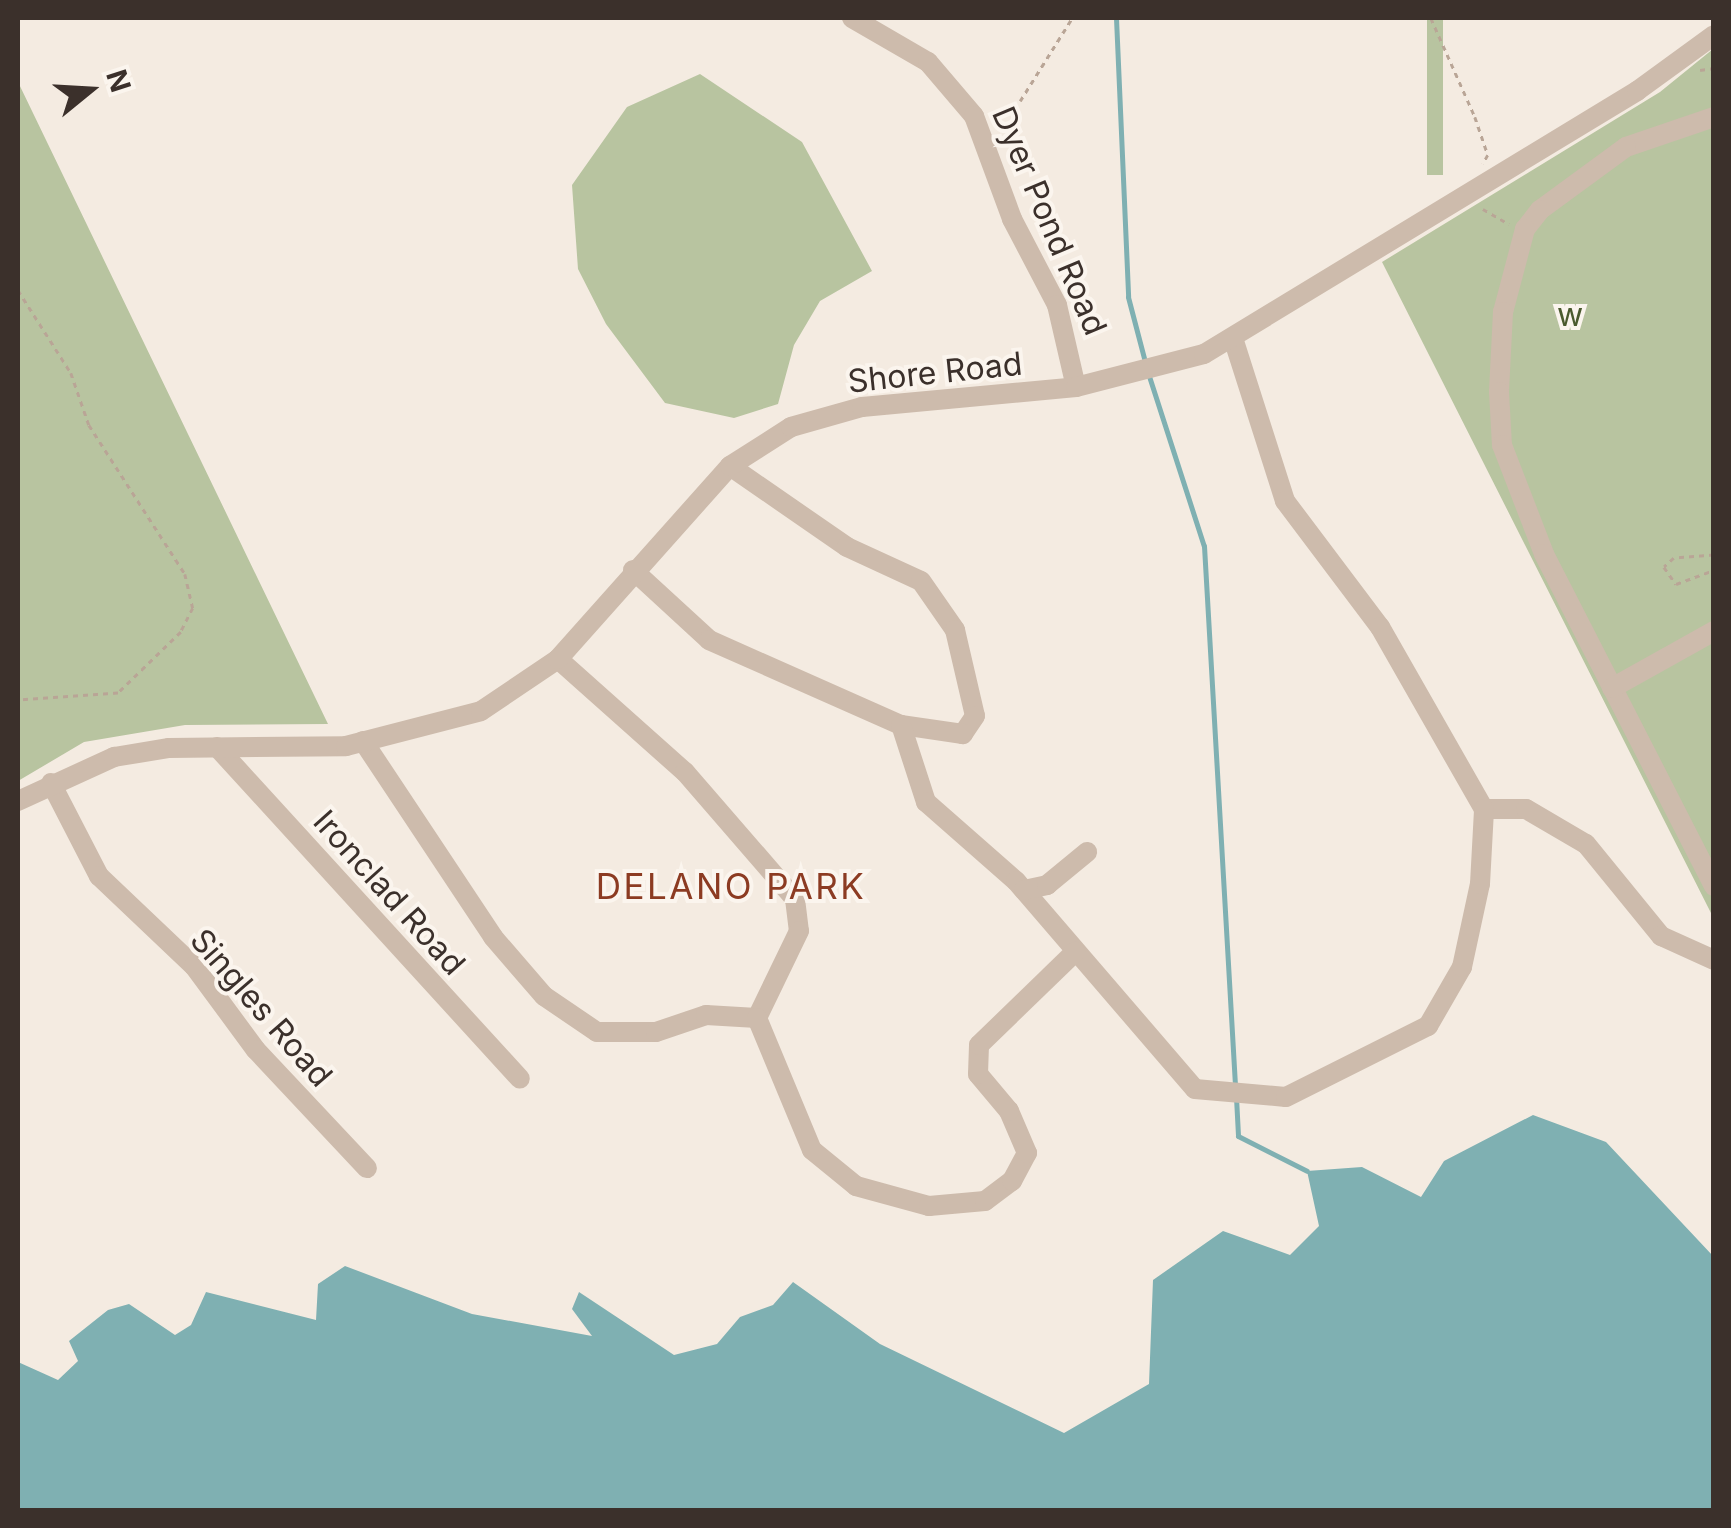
<!DOCTYPE html>
<html>
<head>
<meta charset="utf-8">
<style>
	body { margin:0 }
	#map { position:relative; width:1731px; height:1528px; overflow:hidden; background:#f4ebe1; font-family:Inter,sans-serif }
	div>[style] { position:absolute }
	.green>* { inset:0; background:#b8c4a0; transform-origin:0 0 }
	.water>* { inset:0; background:#7fb0b2 }
	.stream>* { height:5px; margin:-2.5px; padding:0 2.5px; transform-origin:2.5px; border-radius:2.5px; background:#7fb0b2 }
	.path>* { height:2.5px; margin-top:-1.25px; transform-origin:0; background:repeating-linear-gradient(90deg,#b9a596 0 5px,transparent 0 10px) }
	.minor>* { height:20px; margin:-10px; padding:0 10px; transform-origin:10px; border-radius:10px; background:#cdbbac }
	span { translate:-50% -50%; white-space:nowrap; text-align:center; line-height:1.15; -webkit-text-stroke:8px #fbf5ee; paint-order:stroke }
	.street-label { font-size:32px; color:#3b302b }
	.park-label { font-size:32px; color:#4a5a2e }
	.neighbourhood-label { font-size:35px; color:#8c3b22; letter-spacing:2.5px }
	.frame { position:absolute; inset:0; border:20px solid #3b302b; pointer-events:none }
	.north { position:absolute; left:40px; top:40px; width:100px; height:100px; -webkit-text-stroke:8px #fbf5ee; paint-order:stroke; rotate:72deg; font-size:28px; font-weight:700; line-height:40px; text-align:center; color:#3b302b }
	.north::after { content:''; display:block; margin:auto; width:35px; height:45px; background:#3b302b; clip-path:polygon(50% 0,100% 100%,50% 72%,0 100%) }
</style>
</head>
<body>
<div id="map">
	<div class="green">
		<i style="left:1427px;top:18px;width:16px;height:157px"></i>
		<i style="clip-path:polygon(1713px 49px,1713px 917px,1382px 262px,1660px 92px)"></i>
		<i style="clip-path:polygon(700px 74px,802px 142px,872px 271px,820px 301px,794px 345px,778px 404px,734px 418px,665px 403px,606px 324px,578px 269px,572px 185px,627px 107px)"></i>
		<i style="clip-path:polygon(18px 82px,328px 724px,185px 725px,84px 742px,18px 781px)"></i>
	</div>
	<div class="water">
		<i style="clip-path:polygon(1533px 1115px,1606px 1142px,1713px 1256px,1713px 1510px,18px 1510px,18px 1362px,58px 1380px,78px 1361px,69px 1341px,108px 1310px,129px 1304px,175px 1335px,191px 1325px,206px 1292px,316px 1320px,318px 1284px,345px 1266px,472px 1314px,592px 1336px,572px 1309px,579px 1292px,674px 1355px,717px 1344px,740px 1317px,773px 1305px,793px 1282px,880px 1344px,1064px 1433px,1149px 1384px,1153px 1280px,1223px 1231px,1290px 1255px,1319px 1226px,1307px 1171px,1362px 1167px,1421px 1197px,1444px 1161px)"></i>
	</div>
	<div class="stream">
		<i style="left:1116px;top:18px;width:279px;rotate:87.5deg"></i>
		<i style="left:1128px;top:297px;width:67px;rotate:75.3deg"></i>
		<i style="left:1148px;top:373px;width:182px;rotate:72.1deg"></i>
		<i style="left:1204px;top:546px;width:541px;rotate:86.71deg"></i>
		<i style="left:1236px;top:1097px;width:39px;rotate:87deg"></i>
		<i style="left:1238px;top:1136px;width:77px;rotate:26.9deg"></i>
	</div>
	<div class="path">
		<i style="left:1431px;top:18px;width:108px;rotate:66deg"></i>
		<i style="left:1475px;top:117px;width:40px;rotate:71.1deg"></i>
		<i style="left:1488px;top:155px;width:10px;rotate:119deg"></i>
		<i style="left:1700px;top:70px;width:14px;rotate:-8deg"></i>
		<i style="left:994px;top:114px;width:29px;rotate:-27deg"></i>
		<i style="left:1020px;top:101px;width:98px;rotate:-57.9deg"></i>
		<i style="left:1483px;top:209px;width:30px;rotate:30deg"></i>
		<i style="left:18px;top:290px;width:98px;rotate:57.4deg"></i>
		<i style="left:71px;top:373px;width:55px;rotate:70.9deg"></i>
		<i style="left:89px;top:425px;width:177px;rotate:57.2deg"></i>
		<i style="left:185px;top:574px;width:35px;rotate:77deg"></i>
		<i style="left:193px;top:608px;width:27px;rotate:117deg"></i>
		<i style="left:181px;top:632px;width:88px;rotate:135.9deg"></i>
		<i style="left:118px;top:693px;width:100px;rotate:176deg"></i>
		<i style="left:1714px;top:555px;width:40px;rotate:175.7deg"></i>
		<i style="left:1674px;top:558px;width:13px;rotate:138deg"></i>
		<i style="left:1664px;top:567px;width:21px;rotate:55deg"></i>
		<i style="left:1676px;top:584px;width:40px;rotate:-20.2deg"></i>
	</div>
	<div class="minor">
		<i style="left:852px;top:18px;width:88px;rotate:30.1deg"></i>
		<i style="left:928px;top:62px;width:71px;rotate:49.6deg"></i>
		<i style="left:974px;top:116px;width:110px;rotate:69.7deg"></i>
		<i style="left:1012px;top:219px;width:97px;rotate:62.4deg"></i>
		<i style="left:1057px;top:305px;width:84px;rotate:77deg"></i>
		<i style="left:1714px;top:117px;width:93px;rotate:161.2deg"></i>
		<i style="left:1626px;top:147px;width:107px;rotate:143.8deg"></i>
		<i style="left:1540px;top:210px;width:24px;rotate:128deg"></i>
		<i style="left:1525px;top:229px;width:86px;rotate:104.8deg"></i>
		<i style="left:1503px;top:312px;width:80px;rotate:92.9deg"></i>
		<i style="left:1499px;top:392px;width:53px;rotate:86.8deg"></i>
		<i style="left:1502px;top:445px;width:117px;rotate:68.9deg"></i>
		<i style="left:1544px;top:554px;width:373px;rotate:62.9deg"></i>
		<i style="left:1233px;top:338px;width:171px;rotate:72.3deg"></i>
		<i style="left:1285px;top:501px;width:158px;rotate:53deg"></i>
		<i style="left:1380px;top:627px;width:210px;rotate:60.3deg"></i>
		<i style="left:1484px;top:809px;width:42px"></i>
		<i style="left:1526px;top:809px;width:69px;rotate:30.3deg"></i>
		<i style="left:1586px;top:844px;width:119px;rotate:50.8deg"></i>
		<i style="left:1661px;top:936px;width:58px;rotate:24.4deg"></i>
		<i style="left:730px;top:466px;width:142px;rotate:34.7deg"></i>
		<i style="left:847px;top:547px;width:81px;rotate:24.7deg"></i>
		<i style="left:921px;top:581px;width:60px;rotate:55.2deg"></i>
		<i style="left:955px;top:630px;width:88px;rotate:76.9deg"></i>
		<i style="left:975px;top:716px;width:22px;rotate:124deg"></i>
		<i style="left:963px;top:734px;width:63px;rotate:-171.7deg"></i>
		<i style="left:633px;top:570px;width:103px;rotate:42.6deg"></i>
		<i style="left:709px;top:640px;width:210px;rotate:23.9deg"></i>
		<i style="left:901px;top:725px;width:81px;rotate:72deg"></i>
		<i style="left:926px;top:802px;width:120px;rotate:41.3deg"></i>
		<i style="left:1016px;top:881px;width:274px;rotate:49.3deg"></i>
		<i style="left:1195px;top:1089px;width:91px;rotate:5deg"></i>
		<i style="left:1286px;top:1097px;width:159px;rotate:-26.6deg"></i>
		<i style="left:1428px;top:1026px;width:68px;rotate:-60deg"></i>
		<i style="left:1462px;top:967px;width:85px;rotate:-77.8deg"></i>
		<i style="left:1480px;top:884px;width:75px;rotate:-86.9deg"></i>
		<i style="left:558px;top:659px;width:170px;rotate:41.7deg"></i>
		<i style="left:685px;top:772px;width:168px;rotate:49.1deg"></i>
		<i style="left:795px;top:899px;width:32px;rotate:83deg"></i>
		<i style="left:799px;top:931px;width:97px;rotate:115.8deg"></i>
		<i style="left:1612px;top:688px;width:117px;rotate:-29.2deg"></i>
		<i style="left:363px;top:741px;width:235px;rotate:56.4deg"></i>
		<i style="left:493px;top:937px;width:78px;rotate:49.2deg"></i>
		<i style="left:544px;top:996px;width:64px;rotate:34.2deg"></i>
		<i style="left:597px;top:1032px;width:59px"></i>
		<i style="left:656px;top:1032px;width:53px;rotate:-18.8deg"></i>
		<i style="left:706px;top:1015px;width:51px;rotate:3.4deg"></i>
		<i style="left:757px;top:1018px;width:143px;rotate:67.4deg"></i>
		<i style="left:812px;top:1150px;width:57px;rotate:39.3deg"></i>
		<i style="left:856px;top:1186px;width:76px;rotate:15.3deg"></i>
		<i style="left:929px;top:1206px;width:56px;rotate:-5.1deg"></i>
		<i style="left:985px;top:1201px;width:34px;rotate:-37deg"></i>
		<i style="left:1012px;top:1181px;width:32px;rotate:-62deg"></i>
		<i style="left:1027px;top:1153px;width:46px;rotate:-113.2deg"></i>
		<i style="left:1009px;top:1111px;width:48px;rotate:-130deg"></i>
		<i style="left:978px;top:1074px;width:29px;rotate:-88deg"></i>
		<i style="left:979px;top:1045px;width:134px;rotate:-44.1deg"></i>
		<i style="left:217px;top:747px;width:449px;rotate:47.6deg"></i>
		<i style="left:51px;top:783px;width:105px;rotate:62.7deg"></i>
		<i style="left:99px;top:876px;width:131px;rotate:43.5deg"></i>
		<i style="left:194px;top:966px;width:104px;rotate:53.6deg"></i>
		<i style="left:256px;top:1050px;width:162px;rotate:46.8deg"></i>
		<i style="left:18px;top:801px;width:106px;rotate:-24.6deg"></i>
		<i style="left:114px;top:757px;width:56px;rotate:-9.3deg"></i>
		<i style="left:169px;top:748px;width:177px;rotate:-0.6deg"></i>
		<i style="left:346px;top:746px;width:139px;rotate:-14.5deg"></i>
		<i style="left:481px;top:711px;width:93px;rotate:-34deg"></i>
		<i style="left:558px;top:659px;width:259px;rotate:-48.3deg"></i>
		<i style="left:730px;top:466px;width:72px;rotate:-32.6deg"></i>
		<i style="left:791px;top:427px;width:74px;rotate:-15.7deg"></i>
		<i style="left:862px;top:407px;width:215px;rotate:-5.3deg"></i>
		<i style="left:1076px;top:387px;width:132px;rotate:-14.5deg"></i>
		<i style="left:1204px;top:354px;width:507px;rotate:-31.27deg"></i>
		<i style="left:1637px;top:91px;width:95px;rotate:-36deg"></i>
		<i style="left:1024px;top:890px;width:24px;rotate:-12deg"></i>
		<i style="left:1047px;top:885px;width:52px;rotate:-39.5deg"></i>
	</div>
	<div class="street-label">
		<span style="left:1049px;top:221px;rotate:67deg">Dyer Pond Road</span>
		<span style="left:935px;top:373px;rotate:-6deg">Shore Road</span>
		<span style="left:389px;top:893px;rotate:48deg">Ironclad Road</span>
		<span style="left:261px;top:1008px;rotate:49deg">Singles Road</span>
	</div>
	<div class="park-label">
		<span style="left:1570px;top:315px">w</span>
	</div>
	<div class="neighbourhood-label">
		<span style="left:731px;top:886px">DELANO PARK</span>
	</div>
	<div class="frame"></div>
	<div class="north">N</div>
</div>
</body>
</html>
